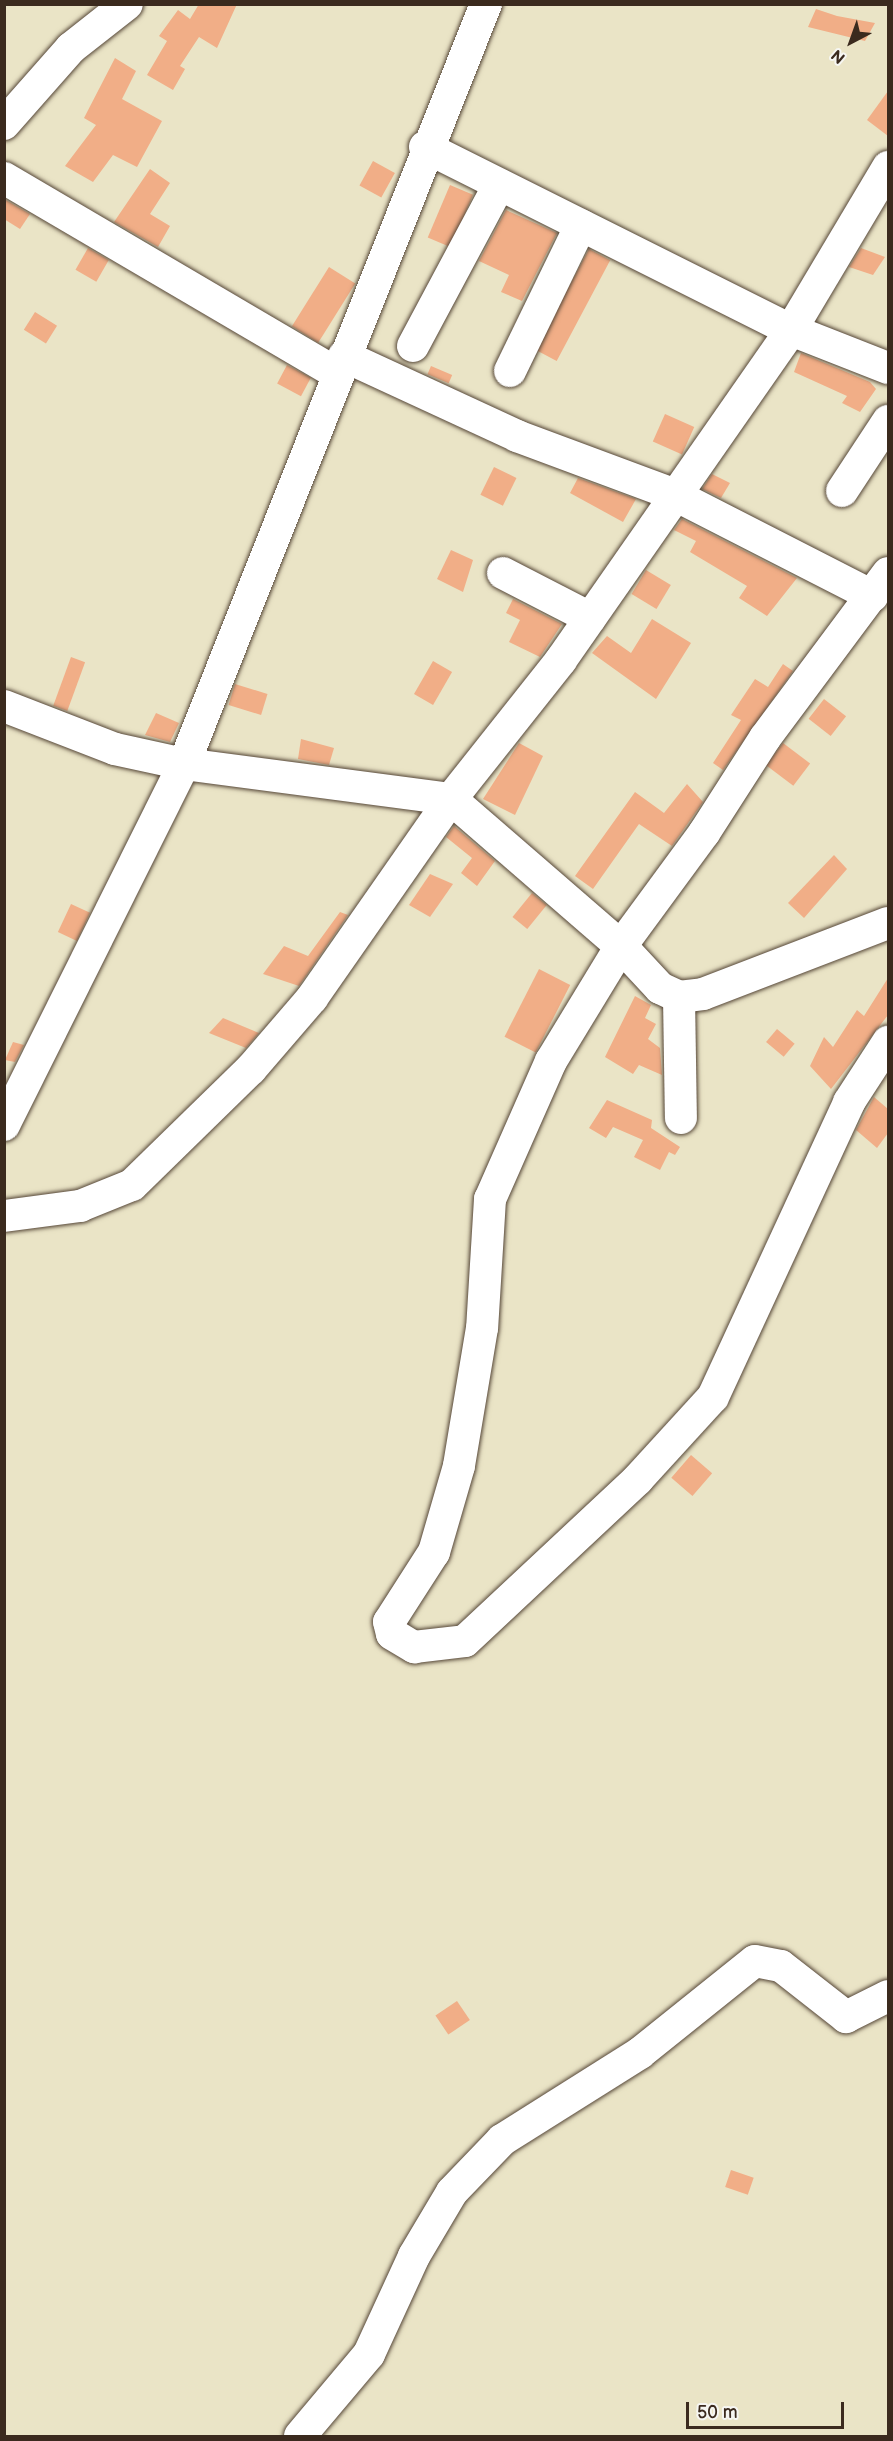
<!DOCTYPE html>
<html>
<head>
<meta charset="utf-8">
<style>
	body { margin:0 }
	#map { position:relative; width:893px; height:2441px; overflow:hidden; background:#eae4c6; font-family:"Balsamiq Sans",sans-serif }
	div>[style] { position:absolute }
	.building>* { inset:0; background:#f1ae87; transform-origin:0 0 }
	.roads { filter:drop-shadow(0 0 2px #554637) drop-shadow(0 0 2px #554637) }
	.minor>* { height:32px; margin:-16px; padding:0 16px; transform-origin:16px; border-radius:16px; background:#fff }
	span { translate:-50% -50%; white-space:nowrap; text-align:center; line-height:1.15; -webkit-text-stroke:4.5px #f6f6f2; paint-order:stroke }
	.frame { position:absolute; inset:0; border:6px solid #3b2a1e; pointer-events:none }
	.north { position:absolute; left:821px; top:12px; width:60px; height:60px; -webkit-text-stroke:4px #f6f6f2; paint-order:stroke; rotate:221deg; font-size:16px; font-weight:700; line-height:24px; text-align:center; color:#3b2a1e }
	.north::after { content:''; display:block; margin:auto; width:21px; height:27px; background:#3b2a1e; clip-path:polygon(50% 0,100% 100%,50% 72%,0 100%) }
	.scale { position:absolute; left:686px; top:2402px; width:158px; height:27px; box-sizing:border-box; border:3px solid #3b2a1e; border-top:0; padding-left:8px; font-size:18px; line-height:21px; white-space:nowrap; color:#3b2a1e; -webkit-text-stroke:4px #f6f6f2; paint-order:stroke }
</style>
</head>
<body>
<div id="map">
	<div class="building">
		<i style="clip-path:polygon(199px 4px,237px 4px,217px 48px,199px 37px,180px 66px,185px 69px,173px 90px,147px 75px,167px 41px,159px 36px,178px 10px,190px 19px)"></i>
		<i style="clip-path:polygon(816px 9px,837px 16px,875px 23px,865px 41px,808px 27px)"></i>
		<i style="clip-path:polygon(115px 58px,136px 71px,122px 99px,162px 121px,137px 167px,113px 155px,93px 182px,65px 166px,96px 125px,84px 118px)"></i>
		<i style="clip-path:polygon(888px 91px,888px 136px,867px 120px)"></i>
		<i style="left:373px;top:161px;width:25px;height:28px;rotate:29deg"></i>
		<i style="clip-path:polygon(150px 169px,170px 183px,150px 214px,170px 226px,158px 247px,114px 222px)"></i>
		<i style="left:450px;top:185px;width:25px;height:57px;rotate:23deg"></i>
		<i style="clip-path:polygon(4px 199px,30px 214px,20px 229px,4px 219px)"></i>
		<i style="clip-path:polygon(506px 210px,557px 233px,522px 301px,501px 292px,509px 275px,479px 261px)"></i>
		<i style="left:88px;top:248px;width:24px;height:25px;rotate:30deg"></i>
		<i style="clip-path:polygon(861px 248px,885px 257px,873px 275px,849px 267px)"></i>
		<i style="left:589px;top:249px;width:24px;height:114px;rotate:28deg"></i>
		<i style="left:329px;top:267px;width:31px;height:70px;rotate:32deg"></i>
		<i style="left:35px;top:312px;width:26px;height:21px;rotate:32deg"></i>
		<i style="clip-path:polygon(801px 353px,870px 382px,876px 389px,860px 412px,842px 403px,847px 396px,794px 372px)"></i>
		<i style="left:287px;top:365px;width:27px;height:21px;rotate:28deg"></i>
		<i style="left:431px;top:366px;width:23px;height:9px;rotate:23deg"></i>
		<i style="left:665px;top:414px;width:32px;height:30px;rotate:24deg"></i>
		<i style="left:494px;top:467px;width:25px;height:31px;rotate:26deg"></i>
		<i style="clip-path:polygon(712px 474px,730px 483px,721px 498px,702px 489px)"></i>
		<i style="clip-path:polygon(578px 478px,636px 499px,623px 522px,570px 493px)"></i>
		<i style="clip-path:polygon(682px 519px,797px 578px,767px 616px,739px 598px,747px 586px,690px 552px,696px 541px,674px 530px)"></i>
		<i style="clip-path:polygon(451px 550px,473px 560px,463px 592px,437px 579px)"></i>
		<i style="left:646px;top:570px;width:29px;height:28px;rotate:31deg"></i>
		<i style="clip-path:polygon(513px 599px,562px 624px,540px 657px,509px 642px,520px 620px,506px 613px)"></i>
		<i style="clip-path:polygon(652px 619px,691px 643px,656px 699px,592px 653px,607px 636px,631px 653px)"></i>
		<i style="left:71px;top:657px;width:15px;height:52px;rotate:20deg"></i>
		<i style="left:433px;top:661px;width:22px;height:38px;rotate:30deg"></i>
		<i style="clip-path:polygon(783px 664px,793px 671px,723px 770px,713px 763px,741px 720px,731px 715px,755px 679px,768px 687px)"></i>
		<i style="left:235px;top:684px;width:34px;height:22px;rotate:17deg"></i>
		<i style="left:824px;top:699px;width:28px;height:25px;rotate:38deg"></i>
		<i style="clip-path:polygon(156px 713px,179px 723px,170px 742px,145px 735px)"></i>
		<i style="clip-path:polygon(301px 739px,334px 748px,329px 765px,298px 759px)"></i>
		<i style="clip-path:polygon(519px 743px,543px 756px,515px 815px,483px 799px)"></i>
		<i style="left:783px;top:743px;width:34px;height:28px;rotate:37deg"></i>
		<i style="clip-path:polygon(687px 784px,703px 802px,672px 846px,639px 824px,593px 889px,575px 876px,635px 792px,664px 813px)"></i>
		<i style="clip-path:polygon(454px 826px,495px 861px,477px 886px,461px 873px,472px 858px,446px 837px)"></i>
		<i style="clip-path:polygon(834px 855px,847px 869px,804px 918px,788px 903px)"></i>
		<i style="clip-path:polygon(430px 874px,453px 884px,430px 917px,409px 905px)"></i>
		<i style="left:532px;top:893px;width:19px;height:31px;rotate:39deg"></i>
		<i style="left:71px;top:904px;width:21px;height:31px;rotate:25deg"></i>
		<i style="clip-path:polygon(340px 912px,348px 915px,299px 986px,263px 974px,284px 946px,308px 956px)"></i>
		<i style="left:539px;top:969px;width:35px;height:76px;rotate:27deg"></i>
		<i style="clip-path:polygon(888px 978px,888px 1015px,831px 1089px,810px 1066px,824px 1037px,833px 1047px,857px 1010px,864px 1016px)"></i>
		<i style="clip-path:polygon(635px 996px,651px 1005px,645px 1018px,656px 1024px,648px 1039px,660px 1048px,662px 1075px,639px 1065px,633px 1074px,605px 1057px)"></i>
		<i style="clip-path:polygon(223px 1018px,259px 1033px,246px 1048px,209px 1033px)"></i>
		<i style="left:777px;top:1029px;width:23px;height:17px;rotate:40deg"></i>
		<i style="clip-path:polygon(13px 1042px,24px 1045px,15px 1062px,5px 1060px)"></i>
		<i style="clip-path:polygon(874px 1097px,888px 1109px,888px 1133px,877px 1148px,856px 1130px)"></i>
		<i style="clip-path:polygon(607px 1100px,652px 1120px,651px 1128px,680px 1147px,675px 1155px,669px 1152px,660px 1170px,634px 1157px,643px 1140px,613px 1127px,606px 1138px,589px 1128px)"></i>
		<i style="left:691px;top:1455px;width:28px;height:30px;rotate:41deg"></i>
		<i style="left:457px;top:2001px;width:23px;height:26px;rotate:56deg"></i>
		<i style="left:731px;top:2170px;width:24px;height:18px;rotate:19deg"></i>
	</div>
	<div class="roads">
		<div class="minor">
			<i style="left:4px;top:124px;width:101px;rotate:-48.6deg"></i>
			<i style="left:71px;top:48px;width:71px;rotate:-38.2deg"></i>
			<i style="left:425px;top:147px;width:409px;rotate:26.6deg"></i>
			<i style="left:791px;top:330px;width:104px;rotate:21.4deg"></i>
			<i style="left:4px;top:178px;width:386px;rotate:30.4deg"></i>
			<i style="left:413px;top:346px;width:183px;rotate:-61.9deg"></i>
			<i style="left:344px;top:356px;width:191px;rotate:24.8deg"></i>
			<i style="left:517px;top:436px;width:166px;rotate:20.4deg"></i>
			<i style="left:673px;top:494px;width:224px;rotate:27.1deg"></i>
			<i style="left:510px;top:371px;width:162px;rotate:-64.1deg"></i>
			<i style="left:842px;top:491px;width:84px;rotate:-56.7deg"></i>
			<i style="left:503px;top:573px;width:98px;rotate:27.3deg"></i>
			<i style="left:888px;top:573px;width:206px;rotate:126.7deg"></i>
			<i style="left:765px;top:738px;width:113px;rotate:122.7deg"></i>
			<i style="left:704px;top:833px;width:140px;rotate:126.3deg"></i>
			<i style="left:621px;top:946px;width:135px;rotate:121.3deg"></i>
			<i style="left:551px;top:1061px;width:151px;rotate:113.8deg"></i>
			<i style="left:490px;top:1199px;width:129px;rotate:93.5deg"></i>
			<i style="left:482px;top:1328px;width:140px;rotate:99.5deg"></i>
			<i style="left:459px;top:1466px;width:90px;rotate:106.2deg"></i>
			<i style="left:434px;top:1552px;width:83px;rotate:122.7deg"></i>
			<i style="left:389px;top:1622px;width:12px;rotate:76deg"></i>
			<i style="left:392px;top:1634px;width:26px;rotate:31deg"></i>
			<i style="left:414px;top:1647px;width:51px;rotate:-6.7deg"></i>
			<i style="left:465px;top:1641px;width:237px;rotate:-43.1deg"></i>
			<i style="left:638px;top:1479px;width:111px;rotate:-47.6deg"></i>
			<i style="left:713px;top:1397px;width:325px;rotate:-65.2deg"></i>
			<i style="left:849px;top:1102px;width:72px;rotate:-57deg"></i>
			<i style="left:4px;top:706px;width:119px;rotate:21.2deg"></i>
			<i style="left:115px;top:749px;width:71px;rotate:12.3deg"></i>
			<i style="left:184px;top:764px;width:269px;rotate:7.5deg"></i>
			<i style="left:451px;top:799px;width:225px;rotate:40.9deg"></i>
			<i style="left:621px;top:946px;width:57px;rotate:47.1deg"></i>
			<i style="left:660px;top:988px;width:21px;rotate:25deg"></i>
			<i style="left:679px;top:997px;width:24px;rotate:-7deg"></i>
			<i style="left:703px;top:994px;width:198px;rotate:-21deg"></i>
			<i style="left:679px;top:997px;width:121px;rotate:89.1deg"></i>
			<i style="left:4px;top:1125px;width:403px;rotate:-63.5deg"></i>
			<i style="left:184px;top:764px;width:818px;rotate:-68.33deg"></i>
			<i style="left:4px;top:1216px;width:77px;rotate:-7.5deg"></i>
			<i style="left:80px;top:1206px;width:56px;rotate:-22deg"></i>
			<i style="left:132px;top:1185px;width:166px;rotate:-44.3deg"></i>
			<i style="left:251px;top:1069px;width:94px;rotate:-49.3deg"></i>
			<i style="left:312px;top:998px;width:243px;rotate:-55.1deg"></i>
			<i style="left:451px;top:799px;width:177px;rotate:-51.6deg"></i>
			<i style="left:561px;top:660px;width:402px;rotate:-55.1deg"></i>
			<i style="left:791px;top:330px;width:190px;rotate:-59.2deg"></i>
			<i style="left:300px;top:2436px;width:107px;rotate:-49.9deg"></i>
			<i style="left:369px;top:2354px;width:108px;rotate:-65.3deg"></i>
			<i style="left:414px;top:2256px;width:74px;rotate:-59.3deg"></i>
			<i style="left:452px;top:2192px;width:72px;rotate:-46.1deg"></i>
			<i style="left:502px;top:2140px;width:163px;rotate:-32.2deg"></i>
			<i style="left:640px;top:2053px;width:147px;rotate:-38.7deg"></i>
			<i style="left:755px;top:1961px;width:26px;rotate:11deg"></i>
			<i style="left:781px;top:1966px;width:83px;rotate:38.1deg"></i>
			<i style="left:846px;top:2017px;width:47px;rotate:-26.6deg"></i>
		</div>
	</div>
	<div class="frame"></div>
	<div class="north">N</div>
	<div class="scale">50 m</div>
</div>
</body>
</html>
